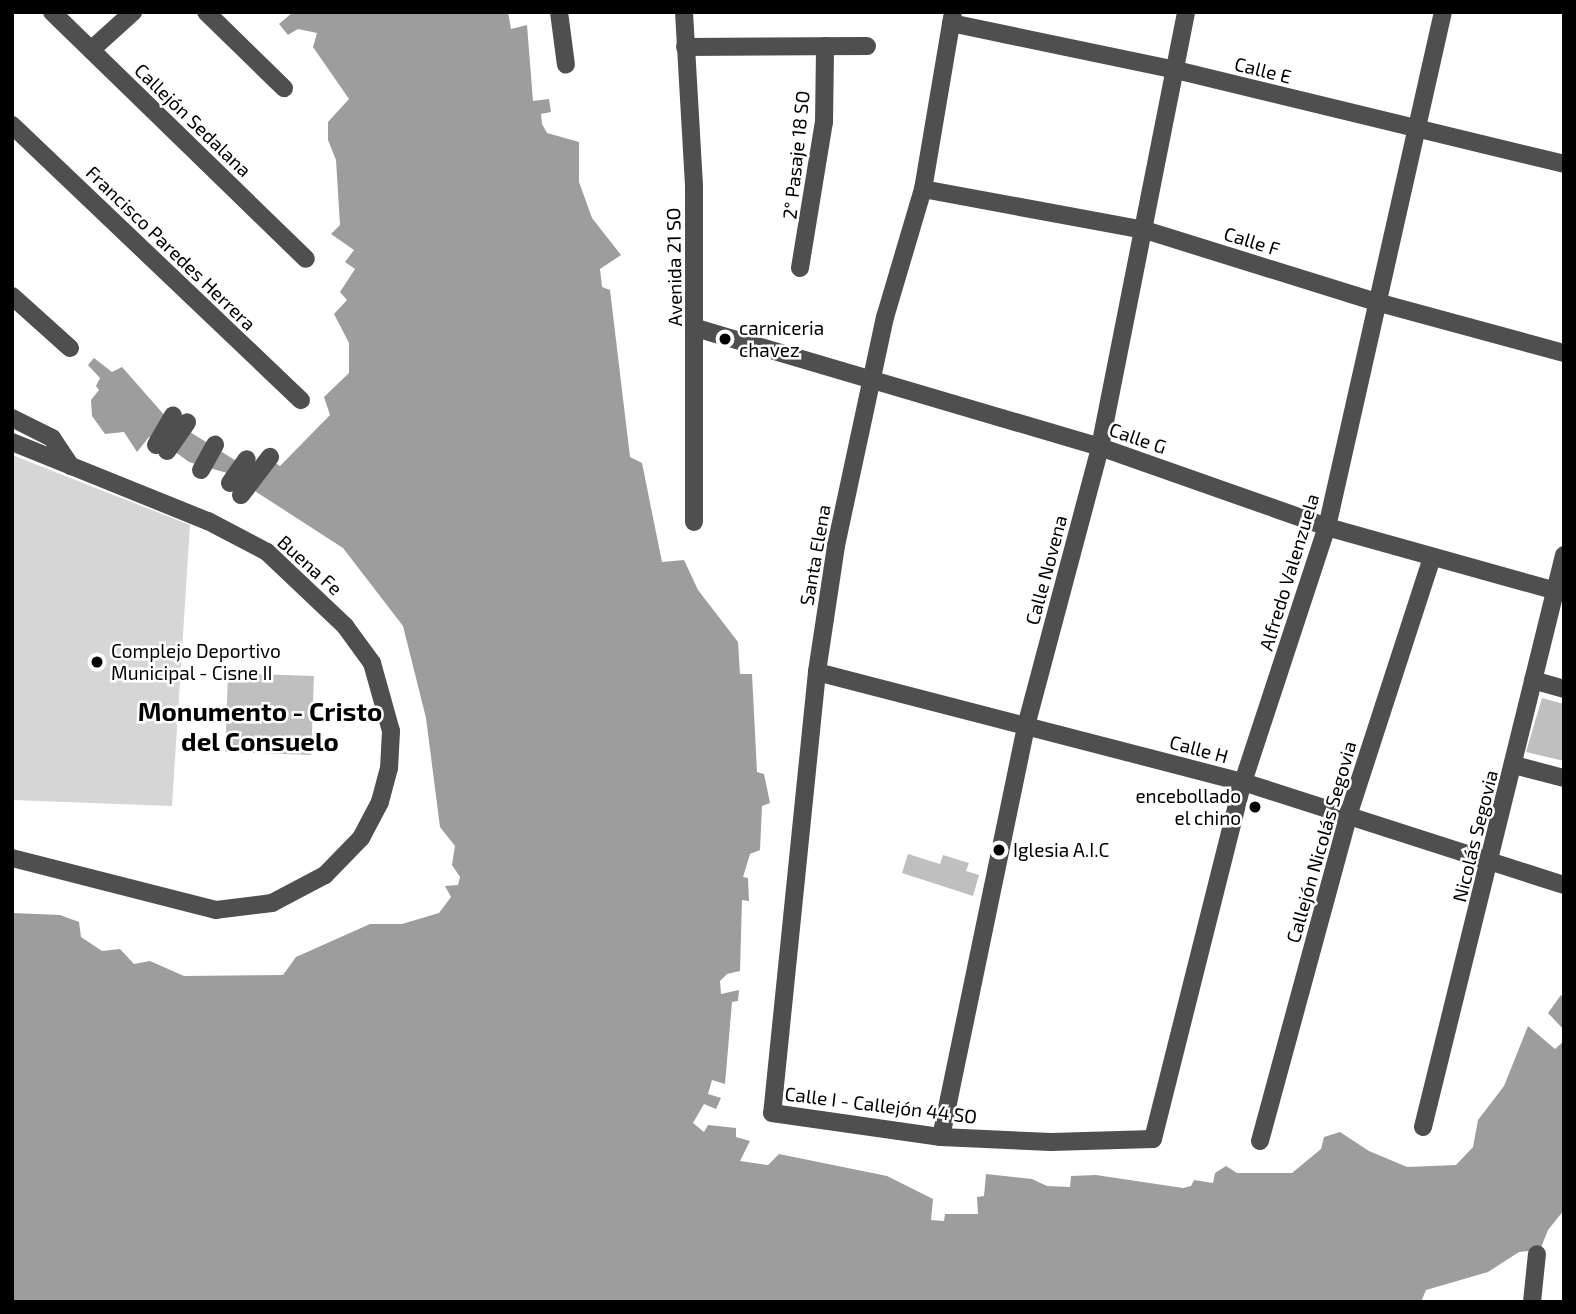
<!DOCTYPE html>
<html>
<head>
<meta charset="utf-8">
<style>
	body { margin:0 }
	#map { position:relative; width:1576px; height:1314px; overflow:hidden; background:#fff; font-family:"Exo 2",sans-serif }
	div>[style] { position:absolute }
	.green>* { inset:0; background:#d6d6d6 }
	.water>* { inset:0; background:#9d9d9d }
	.building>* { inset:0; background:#bfbfbf; transform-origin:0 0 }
	.minor>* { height:18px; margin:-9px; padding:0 9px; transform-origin:9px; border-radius:9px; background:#4f4f4f }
	.dots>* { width:19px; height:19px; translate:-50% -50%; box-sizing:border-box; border:4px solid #fff; border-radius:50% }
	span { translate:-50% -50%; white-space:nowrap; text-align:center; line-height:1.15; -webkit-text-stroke:5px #fff; paint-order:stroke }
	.street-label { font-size:19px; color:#000 }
	.poi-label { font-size:19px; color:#000 }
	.left { translate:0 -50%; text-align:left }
	.right { translate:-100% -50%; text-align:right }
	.district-label { font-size:26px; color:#000; font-weight:700 }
	.frame { position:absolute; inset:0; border:14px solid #000; pointer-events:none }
</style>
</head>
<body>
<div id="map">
	<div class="green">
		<i style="clip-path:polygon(12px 455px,190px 525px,172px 806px,12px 800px)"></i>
	</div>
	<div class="water">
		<i style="clip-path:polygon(293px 12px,508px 12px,511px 29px,527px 25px,533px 101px,549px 99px,551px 112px,541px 114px,542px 124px,547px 133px,579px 142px,579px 182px,592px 218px,621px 255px,600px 269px,602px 287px,610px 290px,630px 457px,642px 463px,662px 562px,684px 560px,698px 590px,738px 642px,740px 674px,752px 674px,757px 772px,764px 774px,770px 803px,762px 806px,760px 850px,750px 854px,743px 877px,748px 878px,749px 901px,742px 900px,740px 971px,727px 974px,720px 981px,721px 994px,739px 990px,738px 1001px,732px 1002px,725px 1084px,712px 1080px,708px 1094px,721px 1098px,716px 1109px,704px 1104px,693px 1123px,704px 1132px,708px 1125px,736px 1128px,736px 1137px,750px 1141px,740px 1161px,768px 1165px,779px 1154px,887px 1176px,933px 1199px,931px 1220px,944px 1221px,945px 1214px,978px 1214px,977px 1197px,984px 1196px,986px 1174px,1032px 1179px,1047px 1186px,1070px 1187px,1071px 1176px,1096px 1175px,1183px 1188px,1191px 1186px,1194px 1180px,1213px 1183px,1215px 1173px,1226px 1166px,1237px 1173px,1292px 1173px,1321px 1149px,1324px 1137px,1340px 1132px,1369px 1151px,1407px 1167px,1456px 1165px,1473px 1147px,1478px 1120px,1504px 1086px,1528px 1026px,1555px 1049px,1564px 1041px,1564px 1210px,1548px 1230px,1540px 1250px,1519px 1252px,1488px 1272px,1426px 1290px,1421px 1302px,12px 1302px,12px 913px,60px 915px,79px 922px,81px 937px,102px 951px,120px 949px,134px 964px,150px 961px,184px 976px,283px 975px,296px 957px,370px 924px,402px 924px,439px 913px,451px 897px,445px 886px,458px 885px,460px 877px,452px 865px,455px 846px,440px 827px,426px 718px,403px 626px,343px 548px,227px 473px,189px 462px,155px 437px,149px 437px,137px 452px,124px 432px,105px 434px,92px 416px,91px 400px,99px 390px,96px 386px,100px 378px,88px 365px,94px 358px,112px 372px,122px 367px,166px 417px,254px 472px,265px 456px,280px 466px,330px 415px,324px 397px,349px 373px,349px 343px,334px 314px,347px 300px,340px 292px,355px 269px,345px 262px,354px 250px,331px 234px,340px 225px,336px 160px,328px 140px,328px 122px,349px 99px,313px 47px,317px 33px,298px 29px,288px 35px,279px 24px)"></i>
		<i style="clip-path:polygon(1561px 995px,1564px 997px,1564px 1030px,1548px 1013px)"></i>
	</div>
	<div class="building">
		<i style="left:228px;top:673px;width:86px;height:79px;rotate:2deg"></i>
		<i style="clip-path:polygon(1542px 698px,1564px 704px,1564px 761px,1526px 752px)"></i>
		<i style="clip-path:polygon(908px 854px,940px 864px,943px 855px,969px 863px,966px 871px,979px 875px,973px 896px,902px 873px)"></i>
	</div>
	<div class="minor">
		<i style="left:52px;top:12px;width:354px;rotate:44.2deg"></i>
		<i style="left:206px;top:12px;width:109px;rotate:44.3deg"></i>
		<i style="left:559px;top:12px;width:53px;rotate:82.5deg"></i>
		<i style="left:684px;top:12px;width:174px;rotate:86.7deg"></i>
		<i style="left:694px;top:186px;width:336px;rotate:90deg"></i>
		<i style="left:953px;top:12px;width:180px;rotate:99.6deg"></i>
		<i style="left:923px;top:189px;width:134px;rotate:106.5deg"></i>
		<i style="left:885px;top:317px;width:234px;rotate:102.1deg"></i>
		<i style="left:836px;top:546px;width:127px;rotate:98.6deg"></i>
		<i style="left:817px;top:672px;width:443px;rotate:95.8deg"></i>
		<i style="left:772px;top:1113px;width:171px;rotate:8.1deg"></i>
		<i style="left:941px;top:1137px;width:110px;rotate:2.6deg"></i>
		<i style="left:1051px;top:1142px;width:102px;rotate:-1.7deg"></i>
		<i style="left:1153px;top:1139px;width:368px;rotate:-75.9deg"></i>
		<i style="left:1243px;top:782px;width:268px;rotate:-71.8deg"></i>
		<i style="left:1327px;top:527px;width:528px;rotate:-77.31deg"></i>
		<i style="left:951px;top:23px;width:230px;rotate:11.8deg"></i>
		<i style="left:1176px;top:70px;width:399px;rotate:13.6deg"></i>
		<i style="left:685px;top:47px;width:182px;rotate:-0.3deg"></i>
		<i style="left:91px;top:50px;width:57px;rotate:-42.1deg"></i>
		<i style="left:12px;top:125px;width:399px;rotate:43.6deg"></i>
		<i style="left:923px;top:189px;width:226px;rotate:10.5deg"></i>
		<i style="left:1145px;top:230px;width:246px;rotate:17.3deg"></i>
		<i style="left:1380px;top:303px;width:191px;rotate:15.2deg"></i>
		<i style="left:800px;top:268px;width:148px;rotate:-80.7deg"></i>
		<i style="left:824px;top:122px;width:76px;rotate:-89.2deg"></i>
		<i style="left:12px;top:296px;width:78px;rotate:41.9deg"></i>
		<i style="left:696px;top:328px;width:421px;rotate:16.4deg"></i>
		<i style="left:1100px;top:447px;width:241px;rotate:19.4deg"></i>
		<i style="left:1327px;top:527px;width:246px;rotate:15.6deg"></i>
		<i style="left:12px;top:418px;width:45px;rotate:26.6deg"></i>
		<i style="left:52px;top:438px;width:34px;rotate:56deg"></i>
		<i style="left:12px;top:442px;width:211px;rotate:22deg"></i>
		<i style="left:208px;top:521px;width:67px;rotate:27.7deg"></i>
		<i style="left:267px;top:552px;width:108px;rotate:43.5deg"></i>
		<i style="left:345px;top:626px;width:46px;rotate:53.9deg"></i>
		<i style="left:372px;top:663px;width:71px;rotate:74.4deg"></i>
		<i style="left:391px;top:731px;width:37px;rotate:93deg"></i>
		<i style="left:389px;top:768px;width:35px;rotate:105deg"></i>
		<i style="left:380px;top:802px;width:41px;rotate:117.8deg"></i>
		<i style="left:361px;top:838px;width:52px;rotate:134.2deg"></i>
		<i style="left:325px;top:875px;width:60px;rotate:152.2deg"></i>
		<i style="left:272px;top:903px;width:56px;rotate:172.9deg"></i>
		<i style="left:216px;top:910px;width:211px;rotate:-165.7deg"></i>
		<i style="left:156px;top:445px;width:34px;rotate:-60deg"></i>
		<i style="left:167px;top:451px;width:35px;rotate:-55deg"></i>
		<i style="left:201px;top:470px;width:29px;rotate:-61deg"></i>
		<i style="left:230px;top:483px;width:29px;rotate:-55deg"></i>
		<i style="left:241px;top:495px;width:48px;rotate:-52.7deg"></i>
		<i style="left:817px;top:672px;width:440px;rotate:14.5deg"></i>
		<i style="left:1243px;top:782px;width:337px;rotate:17.8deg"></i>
		<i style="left:1533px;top:680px;width:32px;rotate:16deg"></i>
		<i style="left:1514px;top:765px;width:52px;rotate:14.6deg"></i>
		<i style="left:1423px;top:1127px;width:589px;rotate:-76.15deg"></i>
		<i style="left:941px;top:1137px;width:420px;rotate:-78.3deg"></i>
		<i style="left:1026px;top:726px;width:289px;rotate:-75.1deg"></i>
		<i style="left:1100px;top:447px;width:443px;rotate:-78.8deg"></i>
		<i style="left:1260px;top:1141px;width:337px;rotate:-74.8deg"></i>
		<i style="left:1348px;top:816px;width:271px;rotate:-72deg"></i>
		<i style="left:1532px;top:1302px;width:48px;rotate:-84.1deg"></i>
	</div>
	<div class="dots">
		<i style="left:725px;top:339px;background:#000"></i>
		<i style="left:97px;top:662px;background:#000"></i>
		<i style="left:1255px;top:807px;background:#000"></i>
		<i style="left:999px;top:850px;background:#000"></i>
	</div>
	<div class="street-label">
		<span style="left:1263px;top:70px;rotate:14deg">Calle E</span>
		<span style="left:193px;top:120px;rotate:44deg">Callejón Sedalana</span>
		<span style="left:796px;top:155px;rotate:-84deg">2° Pasaje 18 SO</span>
		<span style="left:1252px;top:241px;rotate:17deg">Calle F</span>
		<span style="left:171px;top:248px;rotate:44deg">Francisco Paredes Herrera</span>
		<span style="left:674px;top:267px;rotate:-91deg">Avenida 21 SO</span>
		<span style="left:1138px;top:438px;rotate:19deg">Calle G</span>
		<span style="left:815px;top:555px;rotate:-80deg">Santa Elena</span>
		<span style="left:310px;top:565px;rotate:42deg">Buena Fe</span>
		<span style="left:1046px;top:570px;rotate:-75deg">Calle Novena</span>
		<span style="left:1289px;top:572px;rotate:-73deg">Alfredo Valenzuela</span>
		<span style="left:1199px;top:749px;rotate:15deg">Calle H</span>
		<span style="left:1475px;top:836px;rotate:-76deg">Nicolás Segovia</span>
		<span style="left:1321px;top:842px;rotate:-74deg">Callejón Nicolás Segovia</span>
		<span style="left:881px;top:1105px;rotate:7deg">Calle I - Callejón 44 SO</span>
	</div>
	<div class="poi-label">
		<span class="left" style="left:739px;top:339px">carniceria<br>chavez</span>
		<span class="left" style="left:111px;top:662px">Complejo Deportivo<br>Municipal - Cisne II</span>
		<span class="right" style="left:1241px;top:807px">encebollado<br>el chino</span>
		<span class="left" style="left:1013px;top:850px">Iglesia A.I.C</span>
	</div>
	<div class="district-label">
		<span style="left:260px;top:726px">Monumento - Cristo<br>del Consuelo</span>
	</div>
	<div class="frame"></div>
</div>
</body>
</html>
